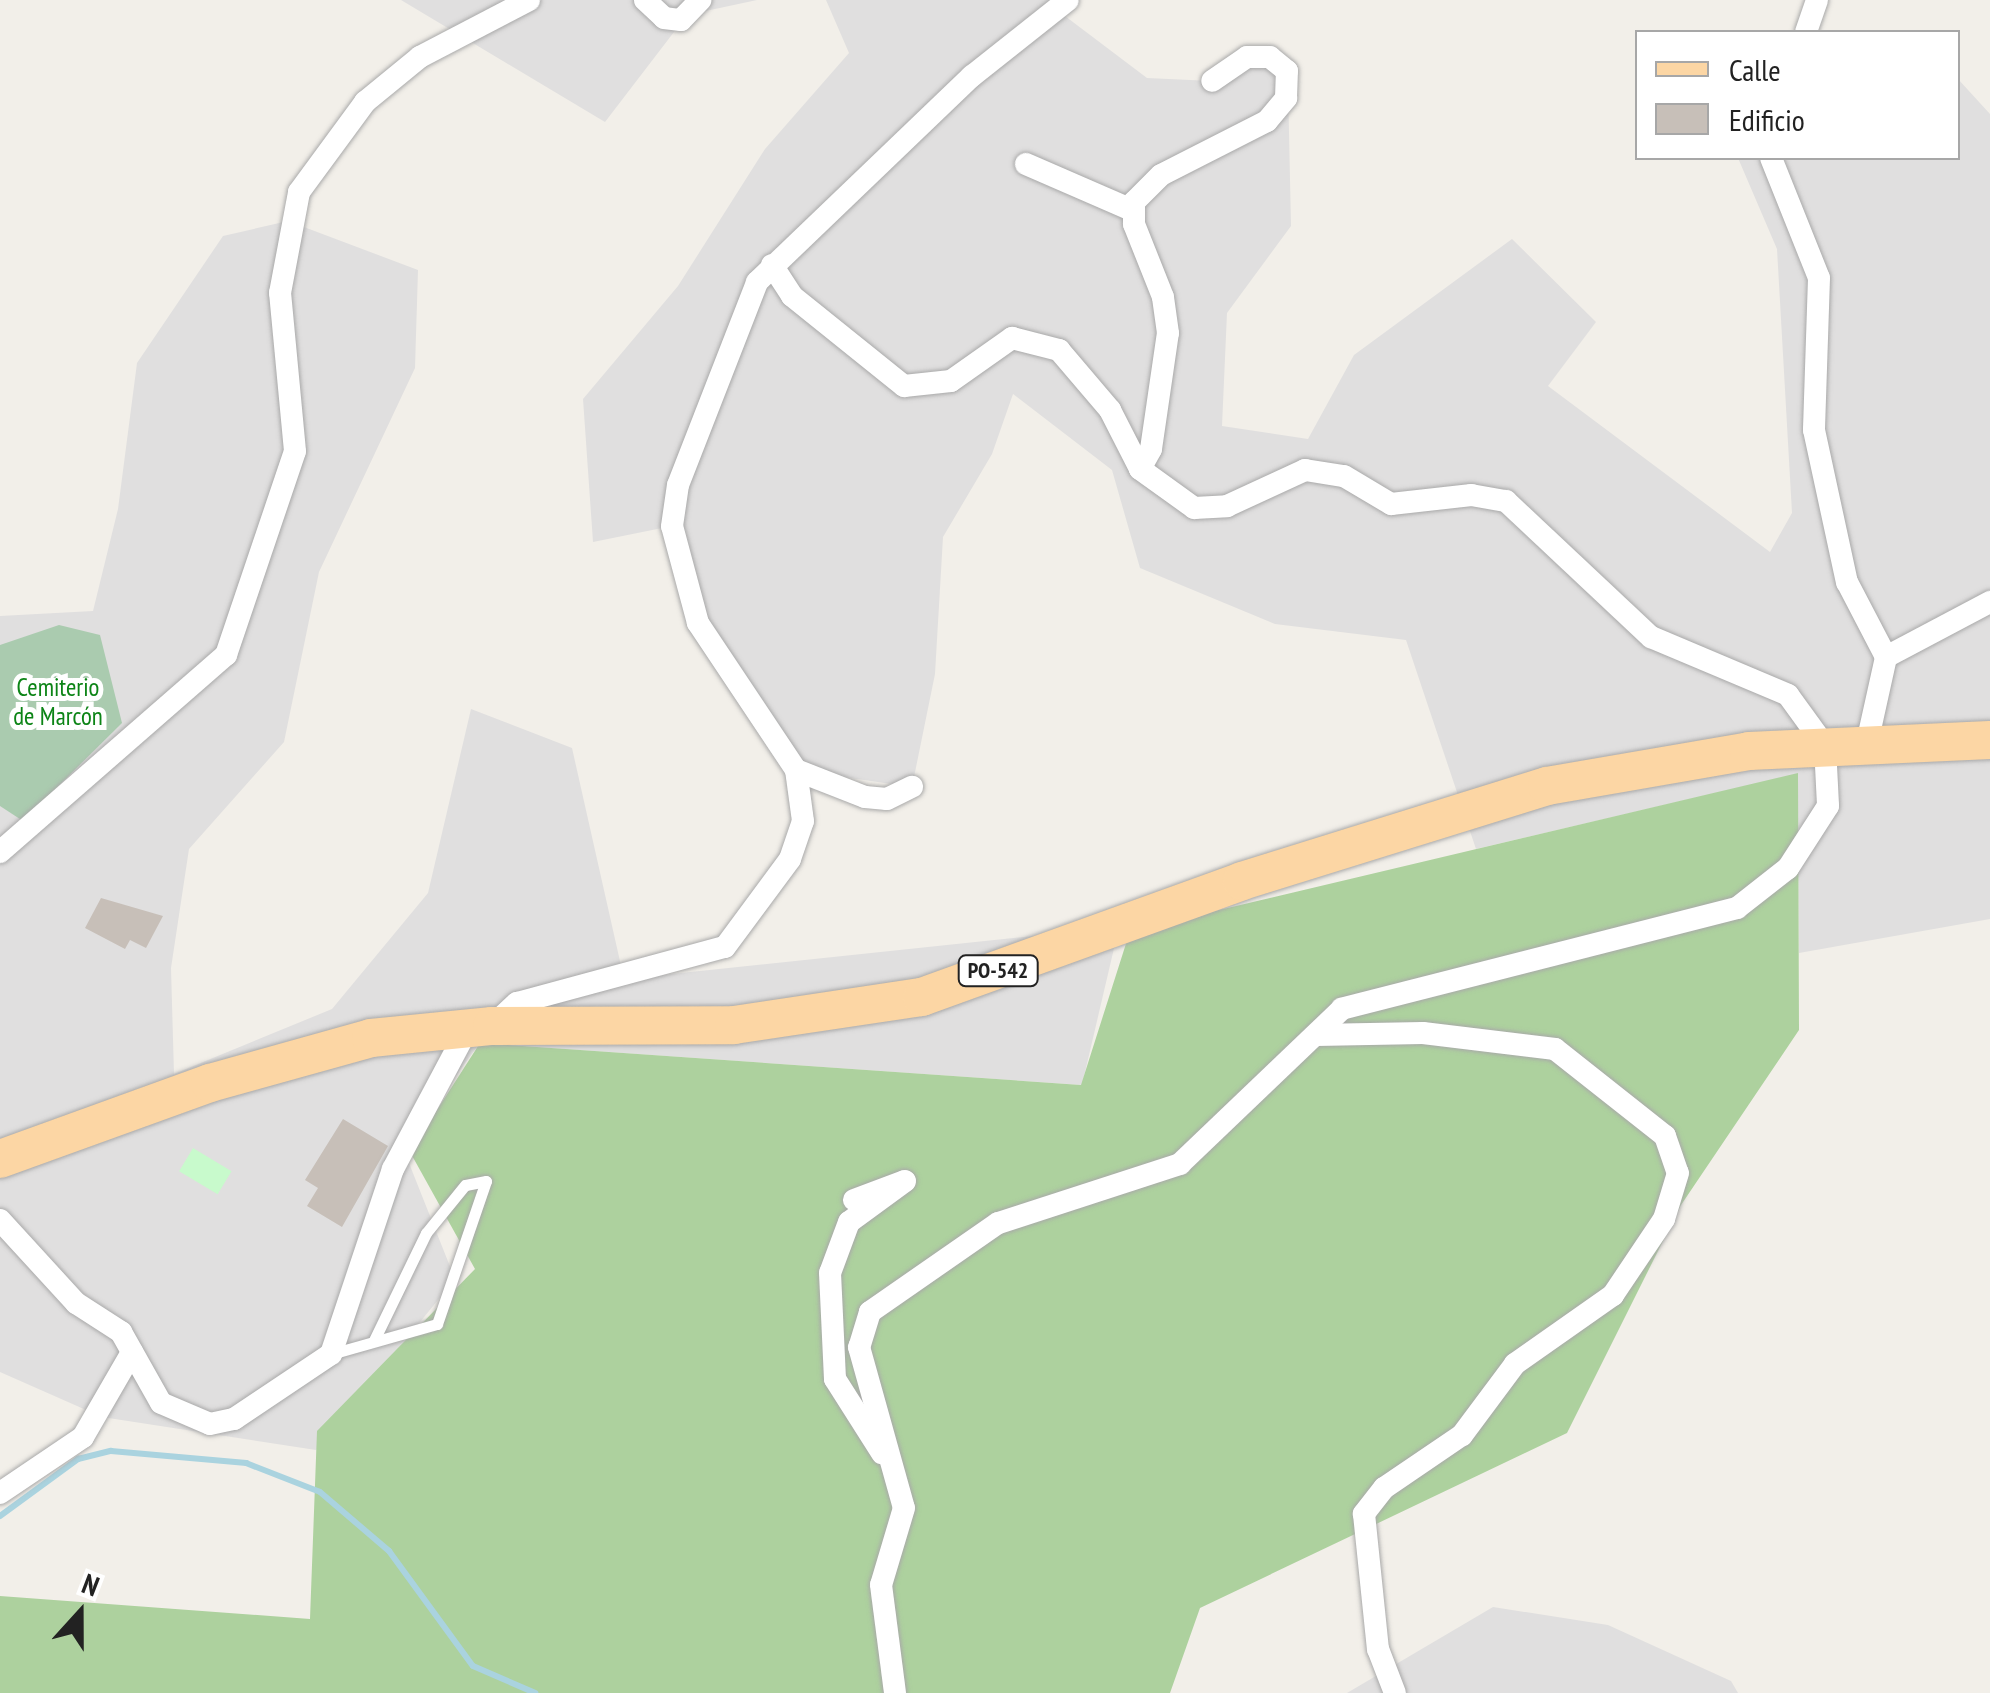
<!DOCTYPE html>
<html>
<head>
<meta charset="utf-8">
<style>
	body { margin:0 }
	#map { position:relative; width:1990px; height:1693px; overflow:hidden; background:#f2efe9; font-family:"PT Sans Narrow",sans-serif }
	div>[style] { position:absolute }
	.residential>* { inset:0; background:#e0dfdf }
	.forest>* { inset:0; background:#add19e }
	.cemetery>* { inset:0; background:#aacbaf }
	.park>* { inset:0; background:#c8facc; transform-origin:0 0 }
	.stream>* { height:6px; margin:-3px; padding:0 3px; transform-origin:3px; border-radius:3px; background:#aad3df }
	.building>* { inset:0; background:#c7bfb8 }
	.roads { filter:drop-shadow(0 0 2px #a9a9a9) drop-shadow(0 0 2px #a9a9a9) }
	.service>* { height:11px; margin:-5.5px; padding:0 5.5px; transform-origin:5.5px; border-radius:5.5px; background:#fff }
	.minor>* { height:22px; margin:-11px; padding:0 11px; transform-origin:11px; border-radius:11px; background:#fff }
	.primary>* { height:38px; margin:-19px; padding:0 19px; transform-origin:19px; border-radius:19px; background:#fcd6a4 }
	span { translate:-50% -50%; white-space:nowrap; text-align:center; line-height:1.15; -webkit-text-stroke:10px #fff; paint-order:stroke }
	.shield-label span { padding:2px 8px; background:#fff; border:2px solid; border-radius:8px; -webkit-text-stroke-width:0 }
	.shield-label { font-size:22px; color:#222; font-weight:700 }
	.park-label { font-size:25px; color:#0c8416 }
	.legend { position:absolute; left:1635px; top:30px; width:325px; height:130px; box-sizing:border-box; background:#fff; border:2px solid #a7a7a7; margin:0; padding:12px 18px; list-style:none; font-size:30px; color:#222 }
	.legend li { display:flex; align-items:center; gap:20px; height:50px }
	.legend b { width:50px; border:2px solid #a7a7a7 }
	.north { position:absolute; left:30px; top:1563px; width:100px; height:100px; -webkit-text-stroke:8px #fff; paint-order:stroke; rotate:21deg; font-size:28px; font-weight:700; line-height:40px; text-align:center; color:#222 }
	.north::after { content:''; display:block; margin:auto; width:35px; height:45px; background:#222; clip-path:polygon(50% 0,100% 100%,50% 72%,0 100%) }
</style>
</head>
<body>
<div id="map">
	<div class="residential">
		<i style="clip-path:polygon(401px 0,757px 0,687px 15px,605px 122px)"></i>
		<i style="clip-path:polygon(826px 0,1068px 0,1057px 10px,1147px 78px,1212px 81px,1270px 57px,1288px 85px,1291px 226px,1227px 313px,1222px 426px,1308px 439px,1354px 355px,1512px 239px,1596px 322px,1548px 386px,1770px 552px,1792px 513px,1777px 249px,1738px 158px,1958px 158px,1958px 79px,1990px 114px,1990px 919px,1799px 953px,1797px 774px,1476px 849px,1406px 640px,1275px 624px,1140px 568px,1112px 470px,1013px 394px,992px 454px,943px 537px,935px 674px,912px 787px,796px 770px,729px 680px,672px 526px,593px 542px,583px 399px,678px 286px,765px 149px,849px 53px)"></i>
		<i style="clip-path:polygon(288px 221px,418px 270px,415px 368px,319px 572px,284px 742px,189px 849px,171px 968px,174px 1074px,332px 1009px,428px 893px,471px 709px,572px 748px,624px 979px,1119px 927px,1082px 1085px,480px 1043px,403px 1148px,455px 1279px,316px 1450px,102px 1417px,0 1372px,0 616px,93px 611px,118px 509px,137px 363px,223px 236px)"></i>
		<i style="clip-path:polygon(1493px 1607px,1608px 1625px,1731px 1681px,1738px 1693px,1347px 1693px)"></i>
	</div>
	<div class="forest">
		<i style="clip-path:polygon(1798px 773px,1799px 1030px,1681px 1205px,1567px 1433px,1200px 1608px,1170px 1693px,0 1693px,0 1596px,310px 1619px,317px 1431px,475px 1269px,410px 1152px,480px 1043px,1081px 1085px,1130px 931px)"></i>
	</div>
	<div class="cemetery">
		<i style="clip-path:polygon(59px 625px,100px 635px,122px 723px,23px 821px,0 806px,0 645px)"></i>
	</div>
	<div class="park">
		<i style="left:193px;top:1148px;width:45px;height:27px;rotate:31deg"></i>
	</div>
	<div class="stream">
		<i style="left:0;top:1516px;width:97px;rotate:-36.2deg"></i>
		<i style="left:78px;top:1459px;width:34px;rotate:-14deg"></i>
		<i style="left:111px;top:1451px;width:136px;rotate:5.1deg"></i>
		<i style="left:246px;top:1463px;width:79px;rotate:21.4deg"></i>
		<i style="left:320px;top:1492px;width:91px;rotate:40.5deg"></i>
		<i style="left:389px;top:1551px;width:142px;rotate:53.9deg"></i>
		<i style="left:473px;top:1666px;width:68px;rotate:23.5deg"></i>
	</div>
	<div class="building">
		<i style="clip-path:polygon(101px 898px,163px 916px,146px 948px,130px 940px,125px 949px,85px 928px)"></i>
		<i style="clip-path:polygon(343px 1119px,388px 1146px,342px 1227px,307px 1206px,318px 1188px,305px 1180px)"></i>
	</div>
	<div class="roads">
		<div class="service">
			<i style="left:331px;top:1354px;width:110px;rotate:-15.8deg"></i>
			<i style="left:437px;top:1324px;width:151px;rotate:-71.1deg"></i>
			<i style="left:486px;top:1181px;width:21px;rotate:169deg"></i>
			<i style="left:465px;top:1185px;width:62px;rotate:129.1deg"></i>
			<i style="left:426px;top:1233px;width:119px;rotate:115.9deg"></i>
		</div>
		<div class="minor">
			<i style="left:645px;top:0;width:26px;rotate:43deg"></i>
			<i style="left:664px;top:18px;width:17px;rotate:7deg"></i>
			<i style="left:681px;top:20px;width:28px;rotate:-46deg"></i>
			<i style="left:1806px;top:32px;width:34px;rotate:-71deg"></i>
			<i style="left:1771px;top:158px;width:129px;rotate:68.2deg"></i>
			<i style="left:1819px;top:278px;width:152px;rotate:91.9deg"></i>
			<i style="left:1814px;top:430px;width:156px;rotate:77.8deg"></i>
			<i style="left:1847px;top:582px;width:85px;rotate:62.5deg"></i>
			<i style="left:1026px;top:164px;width:116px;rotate:23.5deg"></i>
			<i style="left:772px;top:265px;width:37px;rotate:57deg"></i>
			<i style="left:792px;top:296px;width:144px;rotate:38.8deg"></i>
			<i style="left:904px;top:386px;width:47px;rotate:-6.1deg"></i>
			<i style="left:951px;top:381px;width:75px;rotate:-35.2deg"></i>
			<i style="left:1012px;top:338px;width:49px;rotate:14.3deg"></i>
			<i style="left:1059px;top:350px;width:79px;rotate:49.6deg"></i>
			<i style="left:1110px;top:410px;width:66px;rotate:63deg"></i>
			<i style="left:1140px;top:469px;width:67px;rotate:35.8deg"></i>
			<i style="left:1194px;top:508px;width:33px;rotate:-3deg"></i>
			<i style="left:1227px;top:506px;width:86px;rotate:-24.8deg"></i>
			<i style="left:1305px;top:470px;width:39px;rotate:9deg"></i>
			<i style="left:1344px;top:476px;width:55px;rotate:30.8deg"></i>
			<i style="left:1391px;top:504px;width:81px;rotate:-6.4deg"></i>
			<i style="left:1471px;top:495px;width:36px;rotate:10deg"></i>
			<i style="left:1506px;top:501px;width:199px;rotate:43.2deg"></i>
			<i style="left:1651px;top:637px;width:149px;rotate:22.9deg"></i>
			<i style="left:1788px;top:695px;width:63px;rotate:54deg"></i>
			<i style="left:1825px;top:746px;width:60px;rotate:87.1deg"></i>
			<i style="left:1828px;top:806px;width:74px;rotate:122.8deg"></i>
			<i style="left:1788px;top:868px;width:65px;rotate:141.9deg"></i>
			<i style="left:1737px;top:908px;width:408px;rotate:165.7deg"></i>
			<i style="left:1342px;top:1009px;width:224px;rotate:136.3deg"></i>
			<i style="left:1180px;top:1164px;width:191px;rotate:162deg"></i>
			<i style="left:998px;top:1223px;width:156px;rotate:145.2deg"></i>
			<i style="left:870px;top:1312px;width:37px;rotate:107deg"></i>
			<i style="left:859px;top:1347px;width:167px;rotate:74.4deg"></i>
			<i style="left:904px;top:1508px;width:80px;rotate:106.6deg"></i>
			<i style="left:881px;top:1585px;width:109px;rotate:82.6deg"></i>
			<i style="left:1140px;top:469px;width:23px;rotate:-61deg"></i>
			<i style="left:1151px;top:449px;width:117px;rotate:-81.7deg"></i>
			<i style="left:1168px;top:333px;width:36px;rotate:-98deg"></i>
			<i style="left:1163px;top:297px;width:79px;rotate:-111.7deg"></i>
			<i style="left:1134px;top:224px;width:22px;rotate:-90deg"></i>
			<i style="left:1134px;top:202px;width:38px;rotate:-45deg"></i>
			<i style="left:1161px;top:175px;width:119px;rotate:-27deg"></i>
			<i style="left:1267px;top:121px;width:30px;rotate:-50deg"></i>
			<i style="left:1286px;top:98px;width:27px;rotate:-88deg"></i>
			<i style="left:1287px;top:71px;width:22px;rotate:-141deg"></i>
			<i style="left:1270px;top:57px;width:23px;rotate:180deg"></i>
			<i style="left:1247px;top:57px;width:42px;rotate:145.6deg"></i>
			<i style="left:1867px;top:743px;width:88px;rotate:-77.5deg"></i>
			<i style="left:1886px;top:657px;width:118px;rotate:-27.9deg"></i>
			<i style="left:796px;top:770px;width:74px;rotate:21.4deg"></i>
			<i style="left:865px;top:797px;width:22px;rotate:5deg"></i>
			<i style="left:887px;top:799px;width:28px;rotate:-26deg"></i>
			<i style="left:0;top:852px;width:300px;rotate:-41.1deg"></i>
			<i style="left:226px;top:655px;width:215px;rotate:-71.3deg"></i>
			<i style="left:295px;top:451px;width:159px;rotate:-95.4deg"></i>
			<i style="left:280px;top:293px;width:103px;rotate:-79.3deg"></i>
			<i style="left:299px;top:192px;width:112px;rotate:-53.7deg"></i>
			<i style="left:365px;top:102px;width:71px;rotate:-39.3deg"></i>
			<i style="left:420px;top:57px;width:123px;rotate:-27.6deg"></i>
			<i style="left:492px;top:1026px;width:34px;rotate:-43deg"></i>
			<i style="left:517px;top:1003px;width:215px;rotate:-15.1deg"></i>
			<i style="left:725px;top:947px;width:109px;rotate:-53.5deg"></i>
			<i style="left:790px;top:859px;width:40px;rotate:-71.1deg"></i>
			<i style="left:803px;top:821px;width:51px;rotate:-97.8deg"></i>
			<i style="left:796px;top:770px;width:177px;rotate:-123.7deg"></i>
			<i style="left:698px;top:623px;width:100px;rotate:-105deg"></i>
			<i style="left:672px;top:526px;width:41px;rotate:-81.7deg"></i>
			<i style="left:678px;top:485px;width:218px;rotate:-68.7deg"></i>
			<i style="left:757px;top:282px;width:298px;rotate:-43.8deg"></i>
			<i style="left:972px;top:76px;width:122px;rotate:-38.4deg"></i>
			<i style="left:1316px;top:1035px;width:107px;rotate:-1.1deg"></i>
			<i style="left:1423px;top:1033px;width:133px;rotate:6.9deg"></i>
			<i style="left:1555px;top:1049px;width:140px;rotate:38.3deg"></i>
			<i style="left:1665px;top:1136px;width:39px;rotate:71deg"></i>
			<i style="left:1678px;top:1173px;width:48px;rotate:106.9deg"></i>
			<i style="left:1664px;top:1219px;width:92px;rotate:123.9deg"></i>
			<i style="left:1613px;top:1295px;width:120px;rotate:144.9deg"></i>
			<i style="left:1515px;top:1364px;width:89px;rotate:126.7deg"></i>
			<i style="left:1462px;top:1435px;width:94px;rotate:145.8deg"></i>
			<i style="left:1384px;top:1488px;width:33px;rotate:128deg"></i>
			<i style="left:1364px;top:1514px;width:136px;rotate:84.1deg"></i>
			<i style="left:1378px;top:1649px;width:47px;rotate:68.9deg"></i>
			<i style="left:854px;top:1200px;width:54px;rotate:-20.4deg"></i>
			<i style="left:905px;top:1181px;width:69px;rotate:143.8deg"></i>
			<i style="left:849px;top:1222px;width:54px;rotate:110.4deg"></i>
			<i style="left:830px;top:1273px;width:106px;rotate:87.3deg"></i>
			<i style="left:835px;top:1379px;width:88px;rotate:57.6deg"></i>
			<i style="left:0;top:1220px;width:113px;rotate:47.5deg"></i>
			<i style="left:76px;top:1303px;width:54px;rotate:32.8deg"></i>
			<i style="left:121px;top:1332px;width:81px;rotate:60.6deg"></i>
			<i style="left:161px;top:1403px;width:53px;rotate:23.2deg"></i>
			<i style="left:210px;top:1424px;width:25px;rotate:-12deg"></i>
			<i style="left:234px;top:1419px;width:117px;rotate:-33.8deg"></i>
			<i style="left:331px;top:1354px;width:195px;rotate:-71.5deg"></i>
			<i style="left:393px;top:1169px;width:160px;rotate:-62deg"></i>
			<i style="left:0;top:1493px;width:100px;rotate:-34deg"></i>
			<i style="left:83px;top:1437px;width:98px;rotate:-60deg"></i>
		</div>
		<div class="primary">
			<i style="left:0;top:1159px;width:223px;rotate:-19.9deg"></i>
			<i style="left:210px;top:1083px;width:167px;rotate:-15.6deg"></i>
			<i style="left:371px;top:1038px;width:122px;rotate:-5.7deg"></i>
			<i style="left:492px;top:1026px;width:242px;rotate:-0.2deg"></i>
			<i style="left:734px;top:1025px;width:190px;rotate:-8.5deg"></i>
			<i style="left:922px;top:997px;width:340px;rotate:-19.9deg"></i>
			<i style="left:1242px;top:881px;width:319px;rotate:-17.3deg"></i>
			<i style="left:1547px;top:786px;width:205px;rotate:-9.8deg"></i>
			<i style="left:1749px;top:751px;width:241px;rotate:-2.6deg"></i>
		</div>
	</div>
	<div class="shield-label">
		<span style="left:998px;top:971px">PO-542</span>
	</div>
	<div class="park-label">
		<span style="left:58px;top:702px">Cemiterio<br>de Marcón</span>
	</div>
	<ul class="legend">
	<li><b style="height:12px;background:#fcd6a4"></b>Calle</li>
	<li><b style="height:28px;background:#c7bfb8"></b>Edificio</li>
	</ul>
	<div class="north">N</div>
</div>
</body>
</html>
